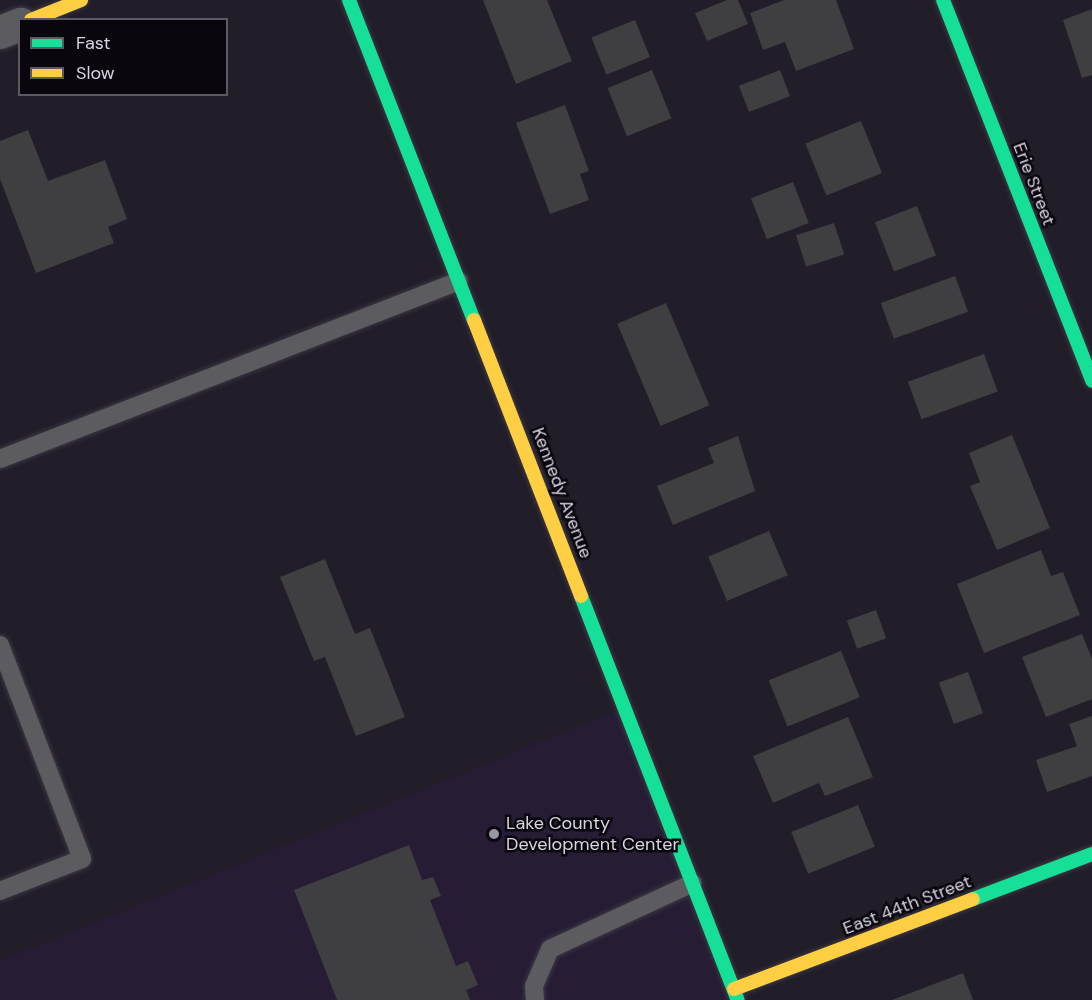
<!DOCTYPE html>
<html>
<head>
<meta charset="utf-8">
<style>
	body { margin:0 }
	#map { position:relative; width:1092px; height:1000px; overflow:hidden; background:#211e29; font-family:"DM Sans",sans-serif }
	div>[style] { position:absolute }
	.built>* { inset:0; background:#261d35 }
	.building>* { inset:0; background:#3f3e40; transform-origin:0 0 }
	.roads { filter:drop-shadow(0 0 2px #3c3842) drop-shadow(0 0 2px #3c3842) }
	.lane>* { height:18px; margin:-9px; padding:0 9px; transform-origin:9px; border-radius:9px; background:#5c5b5f }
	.street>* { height:33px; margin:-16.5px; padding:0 16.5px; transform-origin:16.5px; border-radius:16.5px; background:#5c5b5f }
	.fast>* { height:14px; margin:-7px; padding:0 7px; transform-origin:7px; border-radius:7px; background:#16e098 }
	.slow>* { height:14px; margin:-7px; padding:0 7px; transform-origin:7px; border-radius:7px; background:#ffcf43 }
	.dots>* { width:16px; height:16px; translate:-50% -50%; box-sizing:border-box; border:3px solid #09060e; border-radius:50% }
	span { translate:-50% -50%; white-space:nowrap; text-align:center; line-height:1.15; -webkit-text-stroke:5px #09060e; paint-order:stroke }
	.street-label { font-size:18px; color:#d9d5e3 }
	.poi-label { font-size:18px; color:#d9d5e3 }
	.left { translate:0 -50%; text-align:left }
	.legend { position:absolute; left:18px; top:18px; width:210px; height:78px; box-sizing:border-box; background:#09060e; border:2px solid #5c5963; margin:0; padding:8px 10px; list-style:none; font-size:18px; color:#d9d5e3 }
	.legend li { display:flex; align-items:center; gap:12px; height:30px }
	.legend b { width:30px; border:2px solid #5c5963 }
</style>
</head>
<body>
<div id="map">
	<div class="built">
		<i style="clip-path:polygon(626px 707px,739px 1000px,0 1000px,0 961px)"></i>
	</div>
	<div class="building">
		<i style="clip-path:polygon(483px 0,547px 0,572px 61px,516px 84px)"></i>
		<i style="clip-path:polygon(727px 0,738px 0,748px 24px,707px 41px,695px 13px)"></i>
		<i style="clip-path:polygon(784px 0,836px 0,854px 49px,796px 71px,785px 42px,763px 50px,750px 13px)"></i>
		<i style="clip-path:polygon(1092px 9px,1092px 75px,1082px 78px,1063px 20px)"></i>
		<i style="left:635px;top:20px;width:40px;height:47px;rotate:68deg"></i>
		<i style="left:652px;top:70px;width:52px;height:48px;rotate:68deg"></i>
		<i style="left:780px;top:70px;width:28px;height:44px;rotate:69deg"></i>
		<i style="clip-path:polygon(565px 105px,589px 171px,580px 174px,589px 200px,550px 214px,516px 123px)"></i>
		<i style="left:861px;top:121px;width:56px;height:60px;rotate:68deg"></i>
		<i style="clip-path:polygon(28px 130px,48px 181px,105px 160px,127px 219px,108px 227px,114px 243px,36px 273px,0 179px,0 141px)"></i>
		<i style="left:793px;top:182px;width:44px;height:45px;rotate:69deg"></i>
		<i style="left:917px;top:206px;width:53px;height:45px;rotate:69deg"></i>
		<i style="left:834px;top:223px;width:33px;height:40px;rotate:72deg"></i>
		<i style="left:955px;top:276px;width:38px;height:79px;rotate:70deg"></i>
		<i style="left:666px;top:303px;width:111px;height:53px;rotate:67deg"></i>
		<i style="left:984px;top:354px;width:40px;height:81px;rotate:70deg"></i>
		<i style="clip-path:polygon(1012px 435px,1050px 528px,997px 550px,970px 486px,980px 482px,969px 453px)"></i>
		<i style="clip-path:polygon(738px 436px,755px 491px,673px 525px,657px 486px,714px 463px,708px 448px)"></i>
		<i style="left:769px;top:531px;width:48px;height:66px;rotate:67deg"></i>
		<i style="clip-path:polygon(1041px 550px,1051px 576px,1063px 572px,1080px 615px,984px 653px,957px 584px)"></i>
		<i style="clip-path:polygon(325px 559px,355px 634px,370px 628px,405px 717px,356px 736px,325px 657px,314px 661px,280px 577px)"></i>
		<i style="left:876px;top:610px;width:30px;height:31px;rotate:70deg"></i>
		<i style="clip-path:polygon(1082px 634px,1092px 659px,1092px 699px,1046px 717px,1022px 657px)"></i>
		<i style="left:841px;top:651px;width:50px;height:78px;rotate:68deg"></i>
		<i style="left:968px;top:672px;width:44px;height:31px;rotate:70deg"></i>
		<i style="clip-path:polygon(1092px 716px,1092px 776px,1047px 792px,1036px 760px,1077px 746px,1069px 724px)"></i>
		<i style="clip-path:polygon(848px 717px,873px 777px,825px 796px,819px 783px,773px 803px,753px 756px)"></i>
		<i style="left:858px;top:805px;width:45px;height:72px;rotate:68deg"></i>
		<i style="clip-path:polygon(409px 845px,422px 880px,433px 877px,441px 896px,430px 900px,456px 966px,468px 961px,478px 985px,466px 990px,470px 1000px,337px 1000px,294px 890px)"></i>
		<i style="clip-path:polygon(963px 973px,973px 1000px,892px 1000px)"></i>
	</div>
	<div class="roads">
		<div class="lane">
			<i style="left:0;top:459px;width:492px;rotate:-21.2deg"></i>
			<i style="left:0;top:645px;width:229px;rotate:69deg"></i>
			<i style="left:82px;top:859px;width:88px;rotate:158.7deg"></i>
			<i style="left:535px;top:1000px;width:14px;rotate:-94deg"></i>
			<i style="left:534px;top:986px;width:40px;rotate:-66.6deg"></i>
			<i style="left:550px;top:949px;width:157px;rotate:-24.8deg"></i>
		</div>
		<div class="street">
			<i style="left:0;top:32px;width:22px;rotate:-22deg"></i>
		</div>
		<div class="fast">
			<i style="left:349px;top:0;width:344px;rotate:68.7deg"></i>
			<i style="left:943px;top:0;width:409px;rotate:68.6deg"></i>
			<i style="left:581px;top:596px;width:433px;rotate:68.8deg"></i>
			<i style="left:973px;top:899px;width:127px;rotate:-20.7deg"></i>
		</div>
		<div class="slow">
			<i style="left:31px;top:20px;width:54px;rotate:-21.8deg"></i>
			<i style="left:474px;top:320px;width:296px;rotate:68.8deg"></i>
			<i style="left:734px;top:989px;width:255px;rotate:-20.6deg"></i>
		</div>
	</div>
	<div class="dots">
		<i style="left:494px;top:834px;background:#9995a2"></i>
	</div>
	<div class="street-label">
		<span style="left:1034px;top:184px;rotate:69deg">Erie Street</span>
		<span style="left:562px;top:493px;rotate:69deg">Kennedy Avenue</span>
		<span style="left:907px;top:905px;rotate:-21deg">East 44th Street</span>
	</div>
	<div class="poi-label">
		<span class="left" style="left:506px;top:834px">Lake County<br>Development Center</span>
	</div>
	<ul class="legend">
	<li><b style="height:8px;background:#16e098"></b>Fast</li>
	<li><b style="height:8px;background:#ffcf43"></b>Slow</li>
	</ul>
</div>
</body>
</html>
